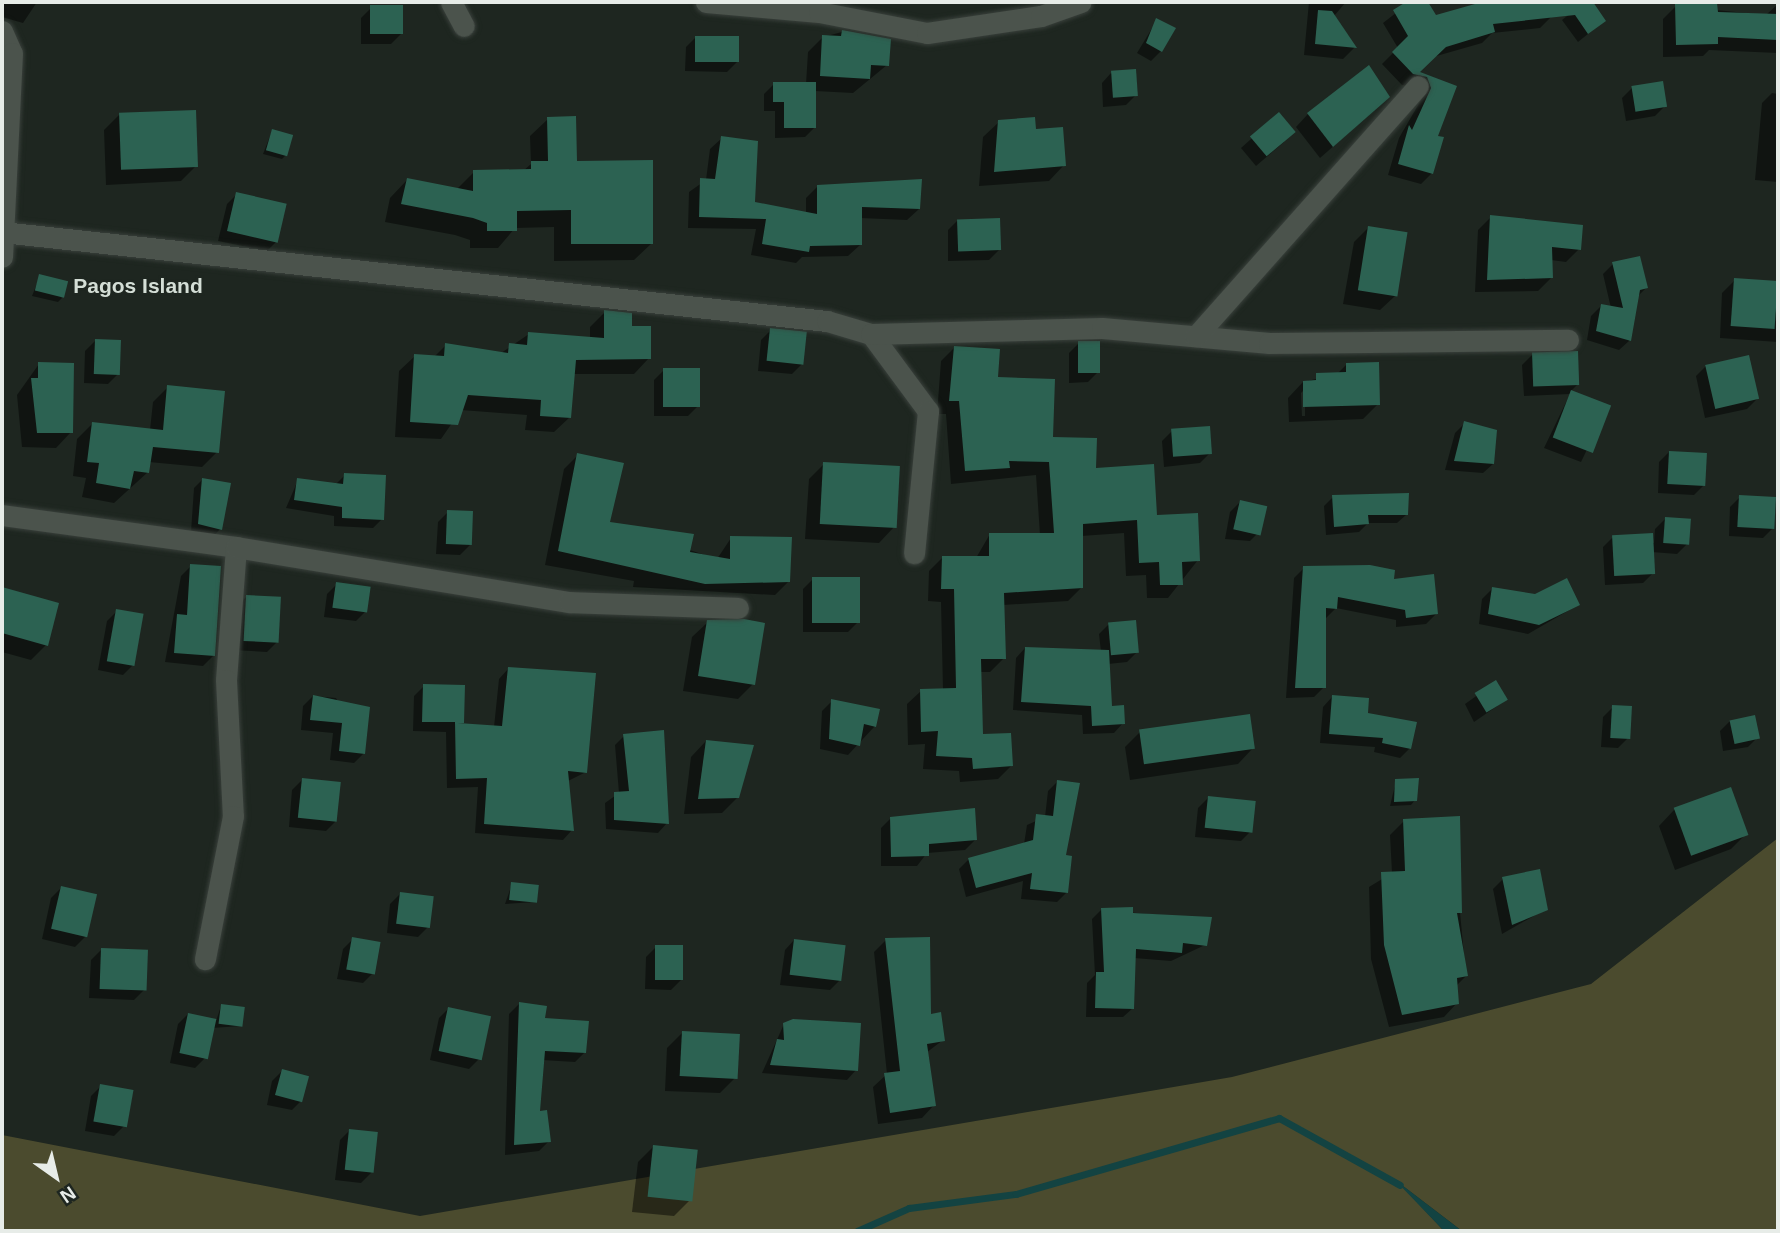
<!DOCTYPE html>
<html>
<head>
<meta charset="utf-8">
<style>
	body { margin:0 }
	#map { position:relative; width:1780px; height:1233px; overflow:hidden; background:#1e2620; font-family:Arial,sans-serif }
	div>[style] { position:absolute }
	.green>* { inset:0; background:#4b4b2e }
	.water>* { inset:0; background:#134342 }
	.shadow>* { inset:0; background:#0007 }
	.stream>* { height:7px; margin:-3.5px; padding:0 3.5px; transform-origin:3.5px; border-radius:3.5px; background:#134342 }
	.building>* { inset:0; background:#2c6252; transform-origin:0 0 }
	.roads { filter:drop-shadow(0 0 2px #39403b) drop-shadow(0 0 2px #39403b) }
	.street>* { height:21px; margin:-10.5px; padding:0 10.5px; transform-origin:10.5px; border-radius:10.5px; background:#4b534c }
	span { translate:-50% -50%; white-space:nowrap; text-align:center; line-height:1.15; -webkit-text-stroke:5px #1e2620; paint-order:stroke }
	.neighbourhood-label { font-size:21px; color:#d4ded6; font-weight:700 }
	.frame { position:absolute; inset:0; border:4px solid #e7ece8; pointer-events:none }
	.north { position:absolute; left:21px; top:1142px; width:70px; height:70px; -webkit-text-stroke:5px #1e2620; paint-order:stroke; rotate:146deg; font-size:19px; font-weight:700; line-height:28px; text-align:center; color:#e7ece8 }
	.north::after { content:''; display:block; margin:auto; width:24px; height:32px; background:#e7ece8; clip-path:polygon(50% 0,100% 100%,50% 72%,0 100%) }
</style>
</head>
<body>
<div id="map">
	<div class="green">
		<i style="clip-path:polygon(1778px 838px,1778px 1231px,1462px 1231px,1399px 1183px,1444px 1231px,2px 1231px,2px 1135px,420px 1216px,1232px 1077px,1591px 984px)"></i>
	</div>
	<div class="water">
		<i style="clip-path:polygon(1394px 1179px,1462px 1231px,1444px 1231px)"></i>
	</div>
	<div class="shadow">
		<i style="clip-path:polygon(2px 2px,37px 2px,23px 23px,2px 17px)"></i>
		<i style="clip-path:polygon(1309px 2px,1346px 2px,1334px 16px,1355px 47px,1343px 59px,1304px 55px)"></i>
		<i style="clip-path:polygon(1410px 2px,1426px 2px,1436px 17px,1487px 2px,1549px 2px,1551px 17px,1540px 28px,1492px 33px,1482px 43px,1433px 57px,1417px 73px,1455px 87px,1436px 137px,1432px 173px,1421px 184px,1388px 175px,1399px 138px,1421px 100px,1416px 87px,1402px 85px,1382px 64px,1398px 48px,1383px 23px)"></i>
		<i style="clip-path:polygon(1585px 2px,1604px 21px,1578px 42px,1562px 20px)"></i>
		<i style="clip-path:polygon(1778px 4px,1778px 53px,1709px 50px,1703px 56px,1663px 57px,1663px 19px,1676px 6px,1766px 15px)"></i>
		<i style="clip-path:polygon(371px 8px,401px 34px,391px 44px,361px 44px,361px 18px)"></i>
		<i style="clip-path:polygon(1157px 20px,1161px 51px,1151px 61px,1137px 53px)"></i>
		<i style="clip-path:polygon(842px 32px,887px 65px,853px 93px,815px 91px,815px 127px,805px 137px,775px 138px,775px 111px,764px 111px,764px 94px,774px 84px,806px 84px,808px 52px,823px 37px)"></i>
		<i style="clip-path:polygon(696px 37px,737px 62px,727px 72px,685px 71px,686px 47px)"></i>
		<i style="clip-path:polygon(1111px 73px,1136px 95px,1126px 105px,1103px 107px,1102px 83px)"></i>
		<i style="clip-path:polygon(1632px 88px,1665px 106px,1655px 116px,1626px 121px,1622px 98px)"></i>
		<i style="clip-path:polygon(1772px 93px,1778px 94px,1778px 182px,1755px 180px,1762px 103px)"></i>
		<i style="clip-path:polygon(1376px 109px,1320px 158px,1296px 127px,1308px 114px)"></i>
		<i style="clip-path:polygon(1279px 114px,1284px 142px,1256px 166px,1241px 148px)"></i>
		<i style="clip-path:polygon(119px 115px,196px 166px,181px 181px,106px 185px,104px 130px)"></i>
		<i style="clip-path:polygon(548px 119px,575px 162px,652px 243px,634px 260px,554px 261px,554px 227px,515px 228px,498px 248px,470px 248px,470px 240px,455px 235px,385px 222px,390px 198px,407px 180px,456px 190px,474px 172px,523px 171px,531px 164px,530px 136px)"></i>
		<i style="clip-path:polygon(999px 122px,1064px 165px,1049px 181px,979px 186px,983px 137px)"></i>
		<i style="clip-path:polygon(272px 131px,286px 155px,282px 159px,263px 154px)"></i>
		<i style="clip-path:polygon(722px 138px,753px 204px,806px 214px,806px 198px,818px 186px,919px 209px,907px 220px,860px 218px,860px 245px,848px 256px,802px 257px,796px 263px,751px 255px,756px 229px,688px 228px,689px 192px,706px 180px,710px 149px)"></i>
		<i style="clip-path:polygon(237px 194px,277px 241px,267px 251px,218px 241px,227px 204px)"></i>
		<i style="clip-path:polygon(1491px 217px,1579px 249px,1566px 262px,1551px 260px,1551px 278px,1538px 291px,1475px 292px,1478px 230px)"></i>
		<i style="clip-path:polygon(958px 220px,999px 250px,989px 260px,948px 261px,948px 230px)"></i>
		<i style="clip-path:polygon(1369px 227px,1395px 296px,1380px 310px,1343px 304px,1354px 242px)"></i>
		<i style="clip-path:polygon(1613px 264px,1646px 288px,1637px 297px,1629px 341px,1619px 350px,1587px 340px,1591px 316px,1601px 306px,1611px 308px,1603px 274px)"></i>
		<i style="clip-path:polygon(40px 276px,62px 298px,58px 302px,32px 296px)"></i>
		<i style="clip-path:polygon(1735px 280px,1778px 282px,1778px 342px,1720px 338px,1722px 293px)"></i>
		<i style="clip-path:polygon(605px 312px,630px 328px,649px 358px,634px 374px,573px 374px,570px 417px,554px 432px,525px 430px,527px 415px,461px 410px,441px 439px,395px 437px,399px 371px,415px 356px,434px 357px,446px 345px,501px 353px,529px 334px,590px 339px,590px 327px)"></i>
		<i style="clip-path:polygon(771px 330px,802px 364px,792px 374px,758px 371px,761px 340px)"></i>
		<i style="clip-path:polygon(95px 341px,118px 374px,108px 384px,84px 383px,85px 351px)"></i>
		<i style="clip-path:polygon(1079px 343px,1098px 372px,1088px 382px,1069px 383px,1069px 353px)"></i>
		<i style="clip-path:polygon(954px 348px,996px 379px,1052px 439px,1156px 517px,1198px 560px,1168px 598px,1147px 598px,1146px 575px,1126px 576px,1124px 533px,1081px 536px,1082px 587px,1068px 601px,1003px 605px,1004px 658px,990px 672px,979px 672px,982px 736px,1011px 766px,998px 779px,960px 782px,959px 771px,923px 769px,925px 744px,908px 745px,907px 704px,921px 691px,943px 690px,941px 602px,928px 601px,929px 571px,942px 558px,976px 558px,990px 534px,1040px 535px,1036px 475px,951px 484px,946px 414px,937px 414px,941px 361px)"></i>
		<i style="clip-path:polygon(1532px 355px,1578px 384px,1570px 392px,1608px 406px,1581px 462px,1544px 448px,1570px 394px,1524px 396px,1522px 365px)"></i>
		<i style="clip-path:polygon(39px 364px,71px 432px,56px 448px,22px 447px,17px 395px)"></i>
		<i style="clip-path:polygon(evenodd,1346px 365px,1378px 404px,1363px 419px,1289px 422px,1288px 398px,1303px 382px,1337px 374px,1346px 365px,1305px 389px,1305px 416px,1302px 416px,1301px 393px,1305px 389px)"></i>
		<i style="clip-path:polygon(1706px 366px,1757px 399px,1747px 409px,1705px 418px,1696px 376px)"></i>
		<i style="clip-path:polygon(664px 370px,698px 406px,688px 416px,654px 416px,654px 380px)"></i>
		<i style="clip-path:polygon(168px 387px,217px 452px,202px 467px,149px 462px,148px 472px,114px 503px,82px 497px,86px 478px,73px 476px,77px 439px,92px 424px,150px 430px,153px 402px)"></i>
		<i style="clip-path:polygon(1465px 423px,1493px 464px,1483px 473px,1445px 470px,1455px 433px)"></i>
		<i style="clip-path:polygon(1172px 431px,1210px 453px,1200px 463px,1164px 467px,1162px 441px)"></i>
		<i style="clip-path:polygon(1669px 452px,1704px 485px,1694px 495px,1658px 493px,1659px 462px)"></i>
		<i style="clip-path:polygon(578px 455px,608px 523px,717px 559px,731px 538px,789px 581px,775px 595px,633px 587px,634px 581px,545px 565px,564px 469px)"></i>
		<i style="clip-path:polygon(824px 464px,894px 527px,879px 543px,805px 539px,809px 479px)"></i>
		<i style="clip-path:polygon(345px 475px,382px 519px,373px 528px,334px 526px,334px 516px,286px 508px,298px 480px,335px 485px)"></i>
		<i style="clip-path:polygon(202px 480px,220px 529px,213px 537px,191px 532px,194px 488px)"></i>
		<i style="clip-path:polygon(1333px 497px,1406px 515px,1397px 523px,1368px 523px,1359px 532px,1326px 535px,1324px 506px)"></i>
		<i style="clip-path:polygon(1740px 497px,1773px 528px,1763px 538px,1729px 536px,1730px 507px)"></i>
		<i style="clip-path:polygon(1240px 502px,1260px 531px,1250px 541px,1225px 539px,1230px 512px)"></i>
		<i style="clip-path:polygon(448px 512px,470px 545px,460px 555px,436px 554px,438px 522px)"></i>
		<i style="clip-path:polygon(1665px 519px,1687px 544px,1677px 554px,1652px 552px,1653px 573px,1643px 583px,1605px 585px,1603px 547px,1613px 537px,1654px 543px,1655px 529px)"></i>
		<i style="clip-path:polygon(191px 566px,213px 656px,203px 666px,165px 662px,181px 576px)"></i>
		<i style="clip-path:polygon(1304px 568px,1391px 581px,1436px 614px,1426px 624px,1396px 627px,1396px 620px,1336px 608px,1326px 618px,1324px 687px,1314px 697px,1286px 698px,1294px 578px)"></i>
		<i style="clip-path:polygon(813px 579px,858px 622px,848px 632px,803px 632px,803px 589px)"></i>
		<i style="clip-path:polygon(337px 584px,366px 611px,356px 621px,324px 617px,327px 594px)"></i>
		<i style="clip-path:polygon(2px 589px,57px 604px,46px 645px,31px 660px,2px 652px)"></i>
		<i style="clip-path:polygon(1492px 589px,1578px 605px,1528px 634px,1479px 624px,1482px 599px)"></i>
		<i style="clip-path:polygon(246px 597px,277px 642px,267px 652px,233px 650px,236px 607px)"></i>
		<i style="clip-path:polygon(117px 611px,133px 665px,123px 675px,98px 670px,107px 621px)"></i>
		<i style="clip-path:polygon(708px 622px,753px 684px,738px 699px,683px 691px,692px 637px)"></i>
		<i style="clip-path:polygon(1109px 624px,1137px 652px,1127px 662px,1108px 664px,1111px 707px,1123px 723px,1114px 733px,1083px 734px,1082px 715px,1013px 710px,1016px 658px,1025px 648px,1101px 652px,1099px 634px)"></i>
		<i style="clip-path:polygon(508px 669px,586px 772px,568px 781px,572px 830px,563px 840px,475px 833px,478px 787px,447px 788px,446px 732px,413px 731px,414px 696px,424px 686px,460px 724px,494px 727px,499px 679px)"></i>
		<i style="clip-path:polygon(1496px 682px,1506px 700px,1474px 722px,1465px 704px)"></i>
		<i style="clip-path:polygon(313px 696px,336px 698px,364px 753px,354px 763px,330px 760px,333px 733px,301px 730px,303px 706px)"></i>
		<i style="clip-path:polygon(1332px 697px,1366px 714px,1410px 748px,1400px 758px,1374px 752px,1375px 747px,1320px 743px,1323px 707px)"></i>
		<i style="clip-path:polygon(832px 701px,875px 726px,848px 755px,820px 749px,822px 711px)"></i>
		<i style="clip-path:polygon(1613px 707px,1628px 738px,1618px 748px,1601px 747px,1603px 717px)"></i>
		<i style="clip-path:polygon(1730px 721px,1758px 737px,1748px 747px,1723px 751px,1720px 731px)"></i>
		<i style="clip-path:polygon(1140px 732px,1253px 748px,1238px 764px,1130px 780px,1125px 747px)"></i>
		<i style="clip-path:polygon(624px 736px,667px 823px,658px 833px,606px 829px,605px 803px,619px 793px,615px 745px)"></i>
		<i style="clip-path:polygon(706px 741px,738px 797px,722px 813px,684px 814px,691px 757px)"></i>
		<i style="clip-path:polygon(302px 780px,336px 821px,326px 831px,289px 827px,292px 790px)"></i>
		<i style="clip-path:polygon(1058px 781px,1067px 892px,1057px 902px,1021px 899px,1023px 881px,966px 897px,959px 869px,969px 859px,1024px 844px,1027px 825px,1045px 817px,1048px 791px)"></i>
		<i style="clip-path:polygon(1396px 781px,1415px 800px,1411px 805px,1390px 806px)"></i>
		<i style="clip-path:polygon(1730px 790px,1746px 834px,1731px 849px,1675px 870px,1659px 826px,1674px 810px)"></i>
		<i style="clip-path:polygon(1208px 798px,1251px 831px,1241px 841px,1195px 837px,1198px 808px)"></i>
		<i style="clip-path:polygon(891px 818px,975px 840px,965px 850px,927px 853px,917px 866px,881px 866px,881px 828px)"></i>
		<i style="clip-path:polygon(1404px 821px,1460px 912px,1466px 976px,1456px 986px,1457px 1003px,1444px 1017px,1389px 1027px,1371px 959px,1369px 887px,1392px 873px,1390px 835px)"></i>
		<i style="clip-path:polygon(1503px 879px,1546px 909px,1502px 934px,1493px 889px)"></i>
		<i style="clip-path:polygon(512px 884px,536px 902px,505px 904px)"></i>
		<i style="clip-path:polygon(61px 888px,85px 937px,75px 947px,42px 939px,51px 898px)"></i>
		<i style="clip-path:polygon(400px 894px,428px 927px,418px 937px,387px 933px,390px 904px)"></i>
		<i style="clip-path:polygon(1101px 910px,1209px 919px,1205px 945px,1171px 961px,1134px 958px,1133px 1008px,1123px 1017px,1086px 1017px,1087px 983px,1095px 975px,1092px 919px)"></i>
		<i style="clip-path:polygon(353px 939px,373px 973px,363px 983px,337px 979px,343px 949px)"></i>
		<i style="clip-path:polygon(794px 940px,840px 980px,830px 990px,780px 985px,785px 950px)"></i>
		<i style="clip-path:polygon(886px 940px,943px 1040px,926px 1053px,934px 1105px,922px 1118px,878px 1124px,873px 1087px,887px 1074px,874px 952px)"></i>
		<i style="clip-path:polygon(656px 947px,681px 980px,671px 990px,645px 989px,646px 957px)"></i>
		<i style="clip-path:polygon(101px 950px,144px 990px,134px 1000px,89px 998px,91px 960px)"></i>
		<i style="clip-path:polygon(519px 1004px,585px 1052px,575px 1062px,542px 1060px,539px 1113px,549px 1141px,539px 1151px,505px 1155px,509px 1014px)"></i>
		<i style="clip-path:polygon(221px 1006px,241px 1026px,212px 1028px,205px 1058px,195px 1068px,170px 1063px,178px 1024px,188px 1014px,216px 1021px)"></i>
		<i style="clip-path:polygon(449px 1008px,479px 1059px,469px 1069px,430px 1060px,439px 1018px)"></i>
		<i style="clip-path:polygon(784px 1024px,856px 1070px,847px 1080px,762px 1073px)"></i>
		<i style="clip-path:polygon(682px 1033px,736px 1077px,720px 1093px,665px 1091px,667px 1048px)"></i>
		<i style="clip-path:polygon(282px 1071px,302px 1100px,292px 1110px,267px 1105px,272px 1081px)"></i>
		<i style="clip-path:polygon(101px 1086px,124px 1126px,114px 1136px,85px 1131px,91px 1096px)"></i>
		<i style="clip-path:polygon(350px 1130px,371px 1173px,361px 1183px,335px 1180px,340px 1140px)"></i>
		<i style="clip-path:polygon(654px 1146px,689px 1201px,674px 1216px,632px 1212px,638px 1162px)"></i>
	</div>
	<div class="stream">
		<i style="left:857px;top:1231px;width:57px;rotate:-23.9deg"></i>
		<i style="left:909px;top:1208px;width:108px;rotate:-7.5deg"></i>
		<i style="left:1016px;top:1194px;width:274px;rotate:-16.1deg"></i>
		<i style="left:1279px;top:1118px;width:138px;rotate:29deg"></i>
	</div>
	<div class="building">
		<i style="clip-path:polygon(1406px 2px,1428px 2px,1436px 15px,1482px 2px,1593px 2px,1606px 21px,1588px 34px,1575px 15px,1493px 24px,1495px 32px,1446px 47px,1420px 72px,1457px 86px,1438px 136px,1444px 137px,1433px 174px,1398px 164px,1409px 125px,1412px 130px,1431px 88px,1427px 77px,1413px 74px,1392px 52px,1408px 36px,1393px 10px)"></i>
		<i style="clip-path:polygon(1717px 3px,1718px 12px,1778px 14px,1778px 40px,1718px 37px,1718px 44px,1676px 45px,1675px 4px)"></i>
		<i style="left:403px;top:5px;width:29px;height:33px;rotate:90deg"></i>
		<i style="clip-path:polygon(1318px 10px,1332px 11px,1357px 48px,1315px 44px)"></i>
		<i style="clip-path:polygon(1156px 18px,1176px 28px,1162px 52px,1146px 43px)"></i>
		<i style="clip-path:polygon(842px 30px,891px 39px,889px 66px,871px 65px,870px 79px,820px 76px,822px 35px,841px 36px)"></i>
		<i style="left:695px;top:36px;width:44px;height:26px"></i>
		<i style="clip-path:polygon(1369px 65px,1390px 97px,1333px 147px,1307px 113px)"></i>
		<i style="left:1136px;top:69px;width:27px;height:25px;rotate:86deg"></i>
		<i style="left:1663px;top:81px;width:26px;height:32px;rotate:81deg"></i>
		<i style="clip-path:polygon(773px 82px,816px 82px,816px 128px,784px 128px,784px 102px,773px 102px)"></i>
		<i style="left:196px;top:110px;width:57px;height:77px;rotate:88deg"></i>
		<i style="left:1279px;top:112px;width:26px;height:38px;rotate:50deg"></i>
		<i style="clip-path:polygon(576px 116px,577px 161px,653px 160px,653px 244px,571px 244px,571px 210px,517px 211px,517px 231px,487px 231px,487px 223px,473px 218px,401px 204px,407px 178px,473px 191px,473px 170px,531px 169px,531px 161px,548px 161px,547px 117px)"></i>
		<i style="clip-path:polygon(1035px 117px,1036px 129px,1063px 127px,1066px 166px,994px 172px,998px 120px)"></i>
		<i style="left:272px;top:129px;width:22px;height:22px;rotate:16deg"></i>
		<i style="clip-path:polygon(721px 136px,758px 141px,755px 202px,817px 214px,817px 185px,922px 179px,920px 209px,862px 207px,862px 245px,810px 246px,809px 252px,762px 244px,766px 219px,699px 217px,700px 178px,715px 179px)"></i>
		<i style="left:236px;top:192px;width:52px;height:40px;rotate:13deg"></i>
		<i style="clip-path:polygon(1490px 215px,1583px 225px,1581px 250px,1552px 247px,1553px 278px,1487px 280px)"></i>
		<i style="left:1000px;top:218px;width:32px;height:43px;rotate:88deg"></i>
		<i style="left:1368px;top:226px;width:40px;height:65px;rotate:9deg"></i>
		<i style="clip-path:polygon(1640px 256px,1648px 288px,1640px 290px,1631px 341px,1596px 331px,1601px 304px,1623px 308px,1612px 262px)"></i>
		<i style="left:39px;top:274px;width:30px;height:17px;rotate:14deg"></i>
		<i style="left:1734px;top:278px;width:44px;height:48px;rotate:4deg"></i>
		<i style="clip-path:polygon(604px 310px,632px 313px,632px 326px,651px 326px,651px 359px,576px 360px,571px 418px,540px 416px,541px 400px,468px 395px,458px 425px,410px 422px,414px 354px,444px 356px,445px 343px,508px 353px,509px 343px,527px 345px,528px 332px,604px 338px)"></i>
		<i style="left:770px;top:328px;width:37px;height:33px;rotate:6deg"></i>
		<i style="left:95px;top:339px;width:26px;height:35px;rotate:2deg"></i>
		<i style="left:1100px;top:341px;width:32px;height:22px;rotate:90deg"></i>
		<i style="clip-path:polygon(954px 346px,1000px 349px,998px 377px,1055px 379px,1053px 437px,1097px 438px,1096px 468px,1154px 464px,1157px 515px,1198px 513px,1200px 561px,1182px 562px,1183px 585px,1160px 585px,1159px 562px,1139px 563px,1137px 520px,1083px 524px,1083px 588px,1004px 593px,1006px 659px,981px 659px,983px 734px,1011px 733px,1013px 766px,973px 769px,972px 758px,936px 756px,938px 731px,921px 732px,920px 689px,956px 688px,954px 589px,941px 589px,942px 556px,989px 556px,989px 533px,1054px 533px,1049px 462px,1009px 461px,1010px 468px,965px 471px,959px 401px,949px 401px)"></i>
		<i style="left:1578px;top:351px;width:34px;height:46px;rotate:88deg"></i>
		<i style="left:1749px;top:355px;width:45px;height:45px;rotate:77deg"></i>
		<i style="clip-path:polygon(38px 362px,74px 363px,73px 433px,37px 433px,31px 378px,38px 378px)"></i>
		<i style="clip-path:polygon(1379px 362px,1380px 405px,1303px 407px,1303px 381px,1316px 380px,1316px 373px,1346px 372px,1346px 363px)"></i>
		<i style="left:663px;top:368px;width:37px;height:39px"></i>
		<i style="clip-path:polygon(167px 385px,225px 391px,219px 453px,153px 447px,149px 473px,134px 471px,130px 489px,96px 483px,99px 463px,87px 462px,92px 422px,163px 430px)"></i>
		<i style="left:1571px;top:390px;width:43px;height:51px;rotate:21deg"></i>
		<i style="clip-path:polygon(1464px 421px,1497px 430px,1494px 464px,1454px 461px)"></i>
		<i style="left:1210px;top:426px;width:28px;height:39px;rotate:86deg"></i>
		<i style="left:1669px;top:451px;width:38px;height:33px;rotate:3deg"></i>
		<i style="clip-path:polygon(577px 453px,624px 463px,610px 522px,694px 534px,690px 552px,730px 559px,730px 536px,792px 537px,790px 582px,705px 584px,558px 551px)"></i>
		<i style="left:823px;top:462px;width:77px;height:62px;rotate:3deg"></i>
		<i style="clip-path:polygon(344px 473px,386px 475px,384px 520px,342px 518px,342px 507px,294px 500px,297px 478px,343px 484px)"></i>
		<i style="clip-path:polygon(202px 478px,231px 483px,222px 530px,198px 524px)"></i>
		<i style="clip-path:polygon(1409px 493px,1408px 515px,1368px 515px,1369px 524px,1334px 527px,1332px 495px)"></i>
		<i style="left:1739px;top:495px;width:37px;height:32px;rotate:3deg"></i>
		<i style="left:1240px;top:500px;width:28px;height:30px;rotate:13deg"></i>
		<i style="left:447px;top:510px;width:26px;height:34px;rotate:2deg"></i>
		<i style="left:1665px;top:517px;width:26px;height:26px;rotate:4deg"></i>
		<i style="left:1653px;top:533px;width:41px;height:41px;rotate:87deg"></i>
		<i style="clip-path:polygon(190px 564px,221px 566px,215px 656px,174px 653px,177px 614px,187px 615px)"></i>
		<i style="clip-path:polygon(1370px 565px,1395px 570px,1394px 579px,1434px 574px,1438px 614px,1406px 618px,1405px 610px,1338px 597px,1337px 609px,1326px 608px,1326px 688px,1295px 688px,1303px 566px)"></i>
		<i style="left:812px;top:577px;width:48px;height:46px"></i>
		<i style="clip-path:polygon(1567px 578px,1580px 605px,1539px 625px,1488px 614px,1492px 587px,1535px 594px)"></i>
		<i style="left:336px;top:582px;width:35px;height:26px;rotate:8deg"></i>
		<i style="clip-path:polygon(2px 587px,59px 603px,48px 646px,2px 633px)"></i>
		<i style="left:246px;top:595px;width:35px;height:46px;rotate:3deg"></i>
		<i style="left:116px;top:609px;width:28px;height:53px;rotate:10deg"></i>
		<i style="clip-path:polygon(744px 619px,765px 623px,755px 685px,698px 676px,707px 620px)"></i>
		<i style="left:1136px;top:620px;width:33px;height:28px;rotate:85deg"></i>
		<i style="clip-path:polygon(1025px 647px,1109px 650px,1112px 706px,1124px 705px,1125px 724px,1092px 726px,1091px 706px,1021px 702px)"></i>
		<i style="clip-path:polygon(508px 667px,596px 673px,587px 773px,568px 771px,574px 831px,484px 824px,487px 778px,456px 779px,455px 722px,422px 722px,423px 684px,465px 685px,464px 723px,458px 723px,502px 726px)"></i>
		<i style="left:1496px;top:680px;width:23px;height:25px;rotate:59deg"></i>
		<i style="clip-path:polygon(313px 695px,370px 707px,365px 754px,339px 751px,342px 723px,310px 720px)"></i>
		<i style="clip-path:polygon(1332px 695px,1369px 698px,1368px 713px,1417px 722px,1411px 749px,1382px 743px,1383px 738px,1329px 734px)"></i>
		<i style="clip-path:polygon(831px 699px,880px 709px,876px 727px,864px 724px,860px 746px,829px 739px)"></i>
		<i style="left:1612px;top:705px;width:20px;height:33px;rotate:3deg"></i>
		<i style="left:1250px;top:714px;width:35px;height:112px;rotate:82deg"></i>
		<i style="left:1755px;top:715px;width:24px;height:26px;rotate:78deg"></i>
		<i style="clip-path:polygon(664px 730px,669px 824px,614px 820px,614px 792px,629px 791px,623px 734px)"></i>
		<i style="clip-path:polygon(706px 740px,754px 745px,739px 798px,698px 799px)"></i>
		<i style="left:302px;top:778px;width:39px;height:40px;rotate:6deg"></i>
		<i style="clip-path:polygon(1419px 778px,1417px 801px,1394px 802px,1395px 779px)"></i>
		<i style="clip-path:polygon(1057px 780px,1080px 783px,1066px 855px,1072px 856px,1068px 893px,1030px 889px,1032px 873px,976px 888px,968px 858px,1033px 840px,1036px 814px,1053px 816px)"></i>
		<i style="left:1731px;top:787px;width:51px;height:61px;rotate:70deg"></i>
		<i style="left:1208px;top:796px;width:48px;height:32px;rotate:6deg"></i>
		<i style="clip-path:polygon(975px 808px,977px 840px,929px 844px,929px 856px,891px 857px,890px 817px)"></i>
		<i style="clip-path:polygon(1460px 816px,1462px 913px,1457px 913px,1468px 976px,1457px 978px,1459px 1004px,1402px 1015px,1384px 945px,1381px 872px,1405px 871px,1403px 819px)"></i>
		<i style="clip-path:polygon(1540px 869px,1548px 910px,1512px 925px,1502px 877px)"></i>
		<i style="left:511px;top:882px;width:28px;height:18px;rotate:6deg"></i>
		<i style="left:61px;top:886px;width:37px;height:44px;rotate:13deg"></i>
		<i style="left:400px;top:892px;width:34px;height:32px;rotate:7deg"></i>
		<i style="clip-path:polygon(1133px 907px,1133px 913px,1212px 917px,1207px 946px,1183px 943px,1182px 953px,1136px 949px,1134px 1009px,1095px 1008px,1096px 972px,1104px 972px,1101px 908px)"></i>
		<i style="left:352px;top:937px;width:29px;height:33px;rotate:10deg"></i>
		<i style="clip-path:polygon(930px 937px,931px 1014px,941px 1012px,945px 1041px,927px 1044px,936px 1106px,890px 1113px,884px 1073px,900px 1071px,885px 938px)"></i>
		<i style="left:794px;top:939px;width:52px;height:36px;rotate:7deg"></i>
		<i style="left:655px;top:945px;width:28px;height:35px"></i>
		<i style="left:101px;top:948px;width:47px;height:41px;rotate:2deg"></i>
		<i style="clip-path:polygon(519px 1002px,547px 1006px,545px 1018px,589px 1021px,586px 1053px,545px 1051px,540px 1111px,547px 1110px,551px 1142px,514px 1145px)"></i>
		<i style="left:221px;top:1004px;width:24px;height:20px;rotate:7deg"></i>
		<i style="left:448px;top:1007px;width:44px;height:45px;rotate:12deg"></i>
		<i style="left:188px;top:1013px;width:29px;height:41px;rotate:12deg"></i>
		<i style="clip-path:polygon(793px 1019px,861px 1023px,858px 1071px,770px 1065px,777px 1039px,784px 1040px,783px 1023px)"></i>
		<i style="left:682px;top:1031px;width:58px;height:45px;rotate:3deg"></i>
		<i style="left:282px;top:1069px;width:28px;height:27px;rotate:15deg"></i>
		<i style="left:100px;top:1084px;width:34px;height:38px;rotate:10deg"></i>
		<i style="left:349px;top:1129px;width:29px;height:41px;rotate:6deg"></i>
		<i style="left:653px;top:1145px;width:45px;height:52px;rotate:6deg"></i>
	</div>
	<div class="roads">
		<div class="street">
			<i style="left:451px;top:2px;width:27px;rotate:62deg"></i>
			<i style="left:706px;top:2px;width:113px;rotate:5.1deg"></i>
			<i style="left:819px;top:12px;width:110px;rotate:11deg"></i>
			<i style="left:927px;top:33px;width:115px;rotate:-8.5deg"></i>
			<i style="left:1041px;top:16px;width:42px;rotate:-19.3deg"></i>
			<i style="left:2px;top:31px;width:24px;rotate:66deg"></i>
			<i style="left:12px;top:53px;width:204px;rotate:92.8deg"></i>
			<i style="left:2px;top:232px;width:830px;rotate:6.16deg"></i>
			<i style="left:827px;top:321px;width:46px;rotate:16.5deg"></i>
			<i style="left:871px;top:334px;width:96px;rotate:53.5deg"></i>
			<i style="left:928px;top:411px;width:143px;rotate:95.6deg"></i>
			<i style="left:871px;top:334px;width:231px;rotate:-1.5deg"></i>
			<i style="left:1102px;top:328px;width:168px;rotate:5.1deg"></i>
			<i style="left:1269px;top:343px;width:299px;rotate:-0.6deg"></i>
			<i style="left:1196px;top:336px;width:334px;rotate:-48.4deg"></i>
			<i style="left:2px;top:515px;width:236px;rotate:7.8deg"></i>
			<i style="left:236px;top:547px;width:133px;rotate:94.3deg"></i>
			<i style="left:226px;top:680px;width:136px;rotate:87.1deg"></i>
			<i style="left:233px;top:816px;width:146px;rotate:101.1deg"></i>
			<i style="left:236px;top:547px;width:338px;rotate:9.4deg"></i>
			<i style="left:569px;top:602px;width:169px;rotate:2deg"></i>
		</div>
	</div>
	<div class="neighbourhood-label">
		<span style="left:138px;top:286px">Pagos Island</span>
	</div>
	<div class="frame"></div>
	<div class="north">N</div>
</div>
</body>
</html>
